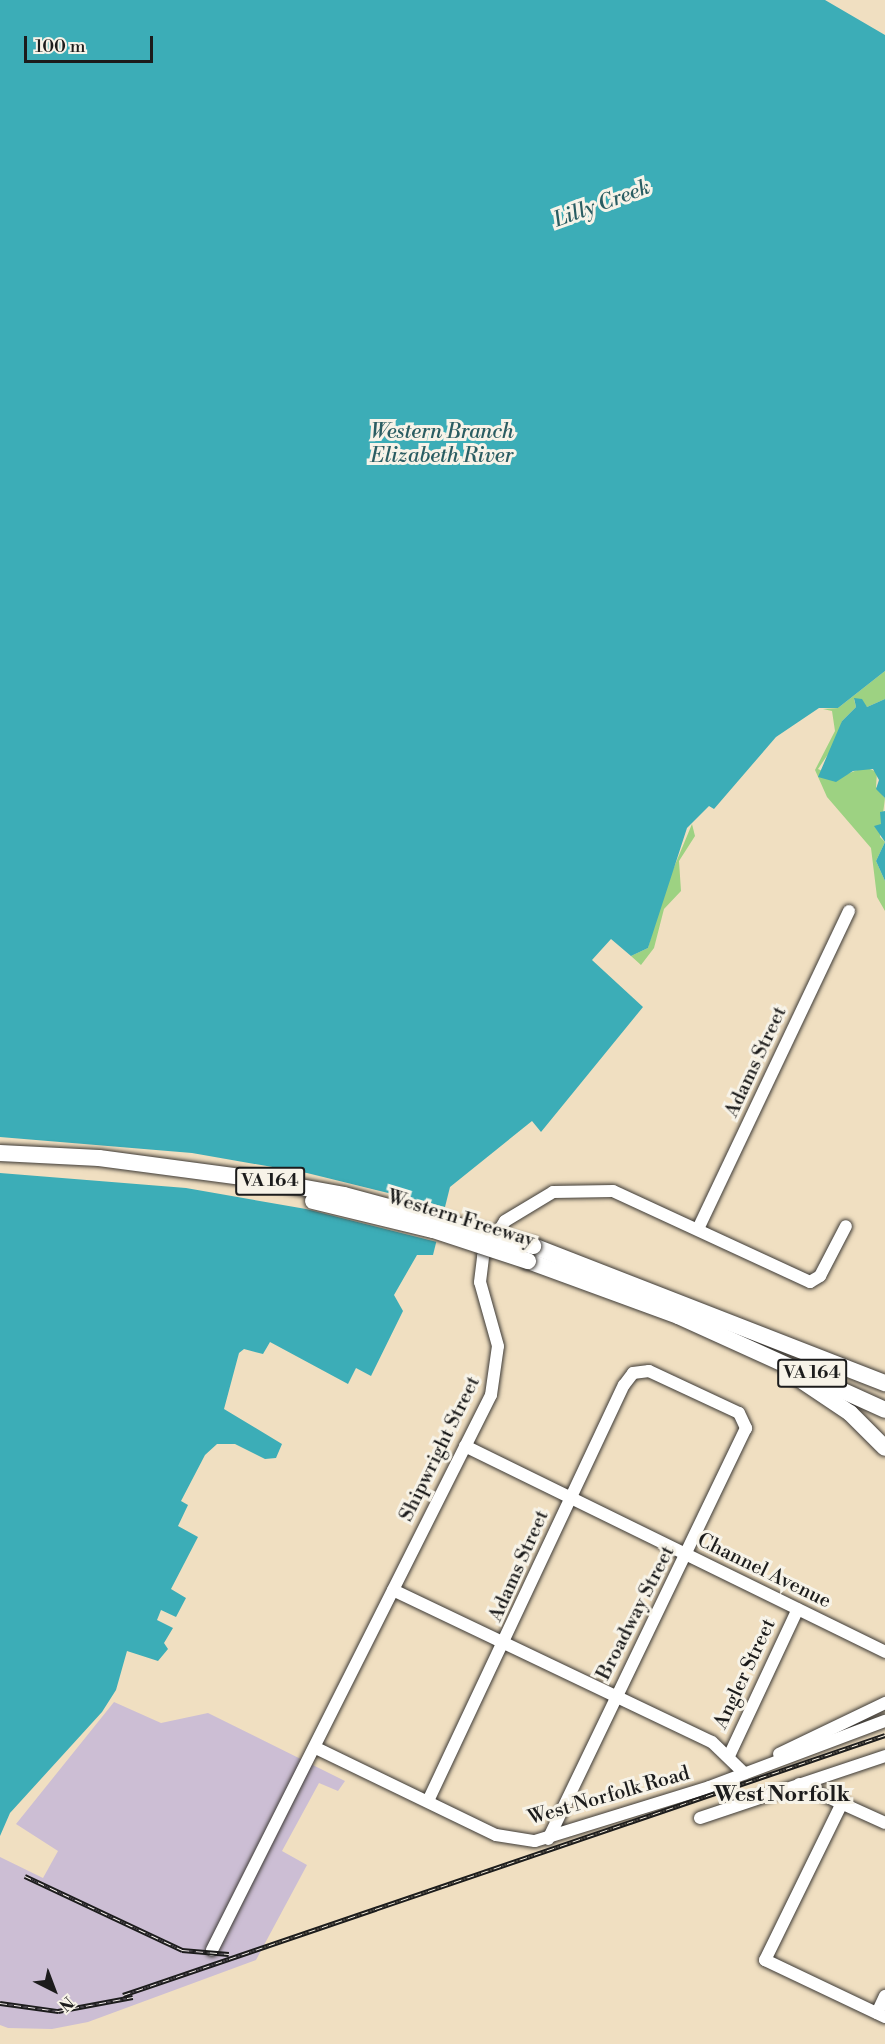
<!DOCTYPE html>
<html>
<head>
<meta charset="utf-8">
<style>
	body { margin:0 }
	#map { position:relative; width:885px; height:2044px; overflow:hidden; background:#f0dfc1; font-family:"Libre Bodoni",serif }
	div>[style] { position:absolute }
	.industrial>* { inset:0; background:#ccbed4 }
	.green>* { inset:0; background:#9dd282 }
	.water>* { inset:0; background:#3cadb7 }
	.pier>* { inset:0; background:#f0dfc1 }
	.roads { filter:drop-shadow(0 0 2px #3c3935) drop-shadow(0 0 2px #3c3935) }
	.minor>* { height:12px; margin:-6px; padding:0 6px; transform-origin:6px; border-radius:6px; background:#fff }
	.highway>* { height:16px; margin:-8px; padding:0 8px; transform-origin:8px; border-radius:8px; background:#fff }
	.rail>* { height:4.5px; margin-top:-2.25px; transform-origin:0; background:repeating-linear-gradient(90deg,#f7f3e8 0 7px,#1c1c1c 0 14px); box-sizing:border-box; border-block:2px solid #1c1c1c }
	.bridges { filter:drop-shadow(0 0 2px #3c3935) drop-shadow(0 0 2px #3c3935) }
	.highway-bridge>* { height:16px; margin:-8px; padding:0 8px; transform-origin:8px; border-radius:8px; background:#fff }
	span { translate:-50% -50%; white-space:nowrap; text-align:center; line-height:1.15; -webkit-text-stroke:6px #f7f3e8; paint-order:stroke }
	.shield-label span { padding:2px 4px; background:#f7f3e8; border:2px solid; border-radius:4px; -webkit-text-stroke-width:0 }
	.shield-label { font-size:18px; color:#1c1c1c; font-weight:700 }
	.street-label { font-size:20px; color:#1c1c1c }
	.water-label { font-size:21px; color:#2a5d62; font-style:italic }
	.quarter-label { font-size:22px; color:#1c1c1c; font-weight:700 }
	.north { position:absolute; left:24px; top:1960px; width:60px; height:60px; -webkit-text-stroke:4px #f7f3e8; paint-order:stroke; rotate:138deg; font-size:16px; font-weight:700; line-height:24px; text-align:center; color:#1c1c1c }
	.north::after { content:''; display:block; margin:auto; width:21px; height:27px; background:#1c1c1c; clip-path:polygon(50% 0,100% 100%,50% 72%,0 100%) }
	.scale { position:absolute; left:24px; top:36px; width:129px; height:27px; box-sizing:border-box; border:3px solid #1c1c1c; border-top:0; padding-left:8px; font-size:18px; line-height:21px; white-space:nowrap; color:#1c1c1c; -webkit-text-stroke:4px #f7f3e8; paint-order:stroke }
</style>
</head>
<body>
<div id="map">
	<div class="industrial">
		<i style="clip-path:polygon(114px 1702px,161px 1723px,208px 1713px,345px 1781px,338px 1791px,319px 1783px,282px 1851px,307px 1865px,256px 1960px,88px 2022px,52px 2029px,8px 2028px,0 2025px,0 1857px,43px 1878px,58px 1851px,16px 1824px)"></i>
	</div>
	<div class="green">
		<i style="clip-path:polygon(885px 671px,885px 699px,867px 707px,854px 699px,856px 707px,842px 721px,839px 738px,818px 769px,837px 778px,865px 767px,877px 772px,876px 787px,885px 798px,880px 837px,885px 842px,876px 861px,885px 881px,885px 911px,877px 897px,871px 848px,827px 797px,815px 770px,835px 731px,832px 711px,823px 709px,838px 708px)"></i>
		<i style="clip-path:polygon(692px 824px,695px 836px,679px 861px,681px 891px,664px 909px,654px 948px,641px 965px,631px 956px,648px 948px,662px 896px)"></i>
	</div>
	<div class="water">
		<i style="clip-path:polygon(0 0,825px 0,885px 35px,885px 671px,838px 708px,819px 708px,776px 737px,714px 809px,709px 806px,687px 828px,648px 948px,631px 956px,611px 939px,592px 960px,643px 1007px,541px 1132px,532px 1121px,450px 1187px,433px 1255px,417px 1255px,394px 1295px,403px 1311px,371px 1376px,356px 1368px,348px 1384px,270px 1342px,263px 1354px,244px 1349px,239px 1353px,224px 1409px,282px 1444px,276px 1458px,265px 1459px,235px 1444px,217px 1444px,205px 1455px,181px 1501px,188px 1505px,178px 1526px,198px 1537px,171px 1589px,186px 1598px,176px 1617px,161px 1610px,157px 1620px,173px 1628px,164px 1643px,168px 1649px,158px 1661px,127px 1651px,116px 1690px,102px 1712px,10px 1813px,0 1836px)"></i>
		<i style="clip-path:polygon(854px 698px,862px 699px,867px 707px,885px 699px,885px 798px,876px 789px,879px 780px,873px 769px,853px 771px,836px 782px,818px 777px,842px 721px,856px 707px)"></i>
		<i style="clip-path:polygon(885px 811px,885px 881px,876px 861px,885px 842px,874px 826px,881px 824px,880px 812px)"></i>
	</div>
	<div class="pier">
		<i style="clip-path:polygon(0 1137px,192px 1153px,307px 1173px,449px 1208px,441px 1243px,306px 1209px,186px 1188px,0 1173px)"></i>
	</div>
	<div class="roads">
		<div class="minor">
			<i style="left:698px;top:1229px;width:352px;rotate:-64.6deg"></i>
			<i style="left:465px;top:1446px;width:468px;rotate:26.1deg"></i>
			<i style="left:393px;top:1590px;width:353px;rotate:25.5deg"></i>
			<i style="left:712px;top:1742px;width:45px;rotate:44.1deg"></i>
			<i style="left:316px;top:1748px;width:200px;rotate:25.8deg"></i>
			<i style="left:496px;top:1835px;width:39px;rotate:9deg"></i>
			<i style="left:535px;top:1841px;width:182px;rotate:-17.2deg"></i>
			<i style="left:709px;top:1787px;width:188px;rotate:-20.6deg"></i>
			<i style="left:779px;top:1754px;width:118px;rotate:-25.7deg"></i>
			<i style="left:729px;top:1756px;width:162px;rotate:-64.9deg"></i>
			<i style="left:799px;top:1784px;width:94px;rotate:24.4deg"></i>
			<i style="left:428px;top:1801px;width:460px;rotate:-64.8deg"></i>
			<i style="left:624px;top:1385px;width:15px;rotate:-53deg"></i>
			<i style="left:633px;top:1373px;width:16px;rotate:-7deg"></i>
			<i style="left:649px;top:1371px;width:99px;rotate:25deg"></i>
			<i style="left:739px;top:1413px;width:17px;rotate:65deg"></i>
			<i style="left:746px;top:1428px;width:456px;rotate:115.7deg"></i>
			<i style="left:842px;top:1803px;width:175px;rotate:116.1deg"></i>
			<i style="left:765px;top:1960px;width:133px;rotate:25.4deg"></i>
			<i style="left:700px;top:1818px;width:195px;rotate:-18.5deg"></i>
			<i style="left:212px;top:1950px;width:621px;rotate:-63.31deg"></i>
			<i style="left:491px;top:1395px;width:49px;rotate:-81.9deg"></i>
			<i style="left:498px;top:1346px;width:66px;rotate:-105.7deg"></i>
			<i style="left:480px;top:1282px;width:26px;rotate:-83deg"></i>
			<i style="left:483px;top:1256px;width:41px;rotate:-57.8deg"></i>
			<i style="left:505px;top:1221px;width:56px;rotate:-31.1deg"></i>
			<i style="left:553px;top:1192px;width:60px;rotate:-1deg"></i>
			<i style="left:613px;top:1191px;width:217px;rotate:24.8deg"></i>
			<i style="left:810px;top:1282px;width:12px;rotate:-31deg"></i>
			<i style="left:820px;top:1276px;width:56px;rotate:-62.5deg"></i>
			<i style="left:877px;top:2013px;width:19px;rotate:-65deg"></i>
		</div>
		<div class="highway">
			<i style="left:533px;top:1246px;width:378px;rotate:21.3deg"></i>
			<i style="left:528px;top:1261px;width:160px;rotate:20.1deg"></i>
			<i style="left:678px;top:1316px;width:227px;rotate:24.4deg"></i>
			<i style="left:792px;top:1374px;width:70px;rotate:33.9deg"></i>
			<i style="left:850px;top:1413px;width:49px;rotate:45deg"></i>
		</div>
	</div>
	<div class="rail">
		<i style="left:25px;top:1876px;width:174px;rotate:25.2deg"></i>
		<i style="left:182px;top:1950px;width:47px;rotate:4.9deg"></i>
		<i style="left:123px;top:1995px;width:805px;rotate:-18.84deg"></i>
		<i style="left:0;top:2003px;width:59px;rotate:7.9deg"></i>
		<i style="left:58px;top:2011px;width:76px;rotate:-10.6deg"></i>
	</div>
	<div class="bridges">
		<div class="highway-bridge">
			<i style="left:0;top:1153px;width:99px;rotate:2.9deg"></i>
			<i style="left:99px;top:1158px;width:158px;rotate:7.6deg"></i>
			<i style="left:256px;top:1179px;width:89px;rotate:10.3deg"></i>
			<i style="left:344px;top:1195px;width:196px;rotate:15.1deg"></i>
			<i style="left:313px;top:1201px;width:123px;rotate:13.6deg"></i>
			<i style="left:433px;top:1230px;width:100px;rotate:18.1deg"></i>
		</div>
	</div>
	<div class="shield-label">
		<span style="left:270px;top:1181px">VA 164</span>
		<span style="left:812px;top:1373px">VA 164</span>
	</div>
	<div class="street-label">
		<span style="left:756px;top:1062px;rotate:-65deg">Adams Street</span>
		<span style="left:461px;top:1219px;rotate:17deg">Western Freeway</span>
		<span style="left:440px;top:1449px;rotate:-64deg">Shipwright Street</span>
		<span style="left:519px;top:1566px;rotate:-66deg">Adams Street</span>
		<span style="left:764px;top:1571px;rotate:26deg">Channel Avenue</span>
		<span style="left:636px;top:1613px;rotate:-63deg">Broadway Street</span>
		<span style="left:745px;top:1674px;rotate:-65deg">Angler Street</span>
		<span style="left:609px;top:1796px;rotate:-16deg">West Norfolk Road</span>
	</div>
	<div class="water-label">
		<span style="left:602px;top:204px;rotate:-20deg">Lilly Creek</span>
		<span style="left:442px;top:444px">Western Branch<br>Elizabeth River</span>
	</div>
	<div class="quarter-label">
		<span style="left:782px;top:1795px">West Norfolk</span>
	</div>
	<div class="north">N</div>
	<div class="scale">100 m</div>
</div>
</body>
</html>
